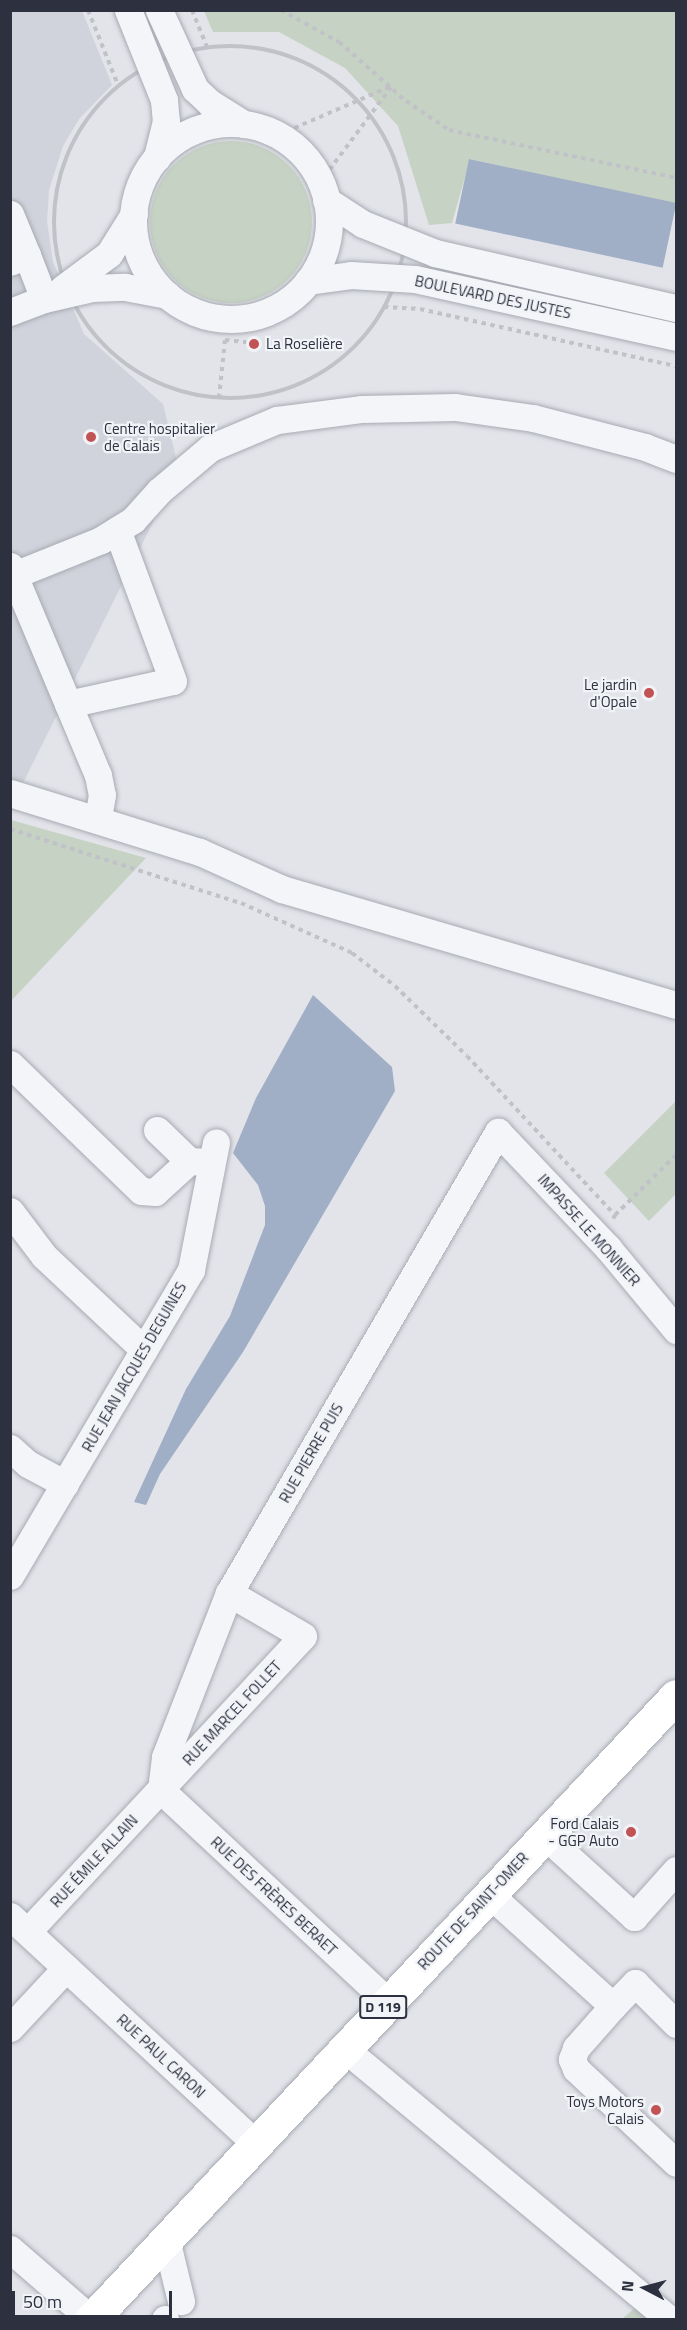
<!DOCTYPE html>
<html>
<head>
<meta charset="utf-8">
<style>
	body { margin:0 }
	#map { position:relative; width:687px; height:2330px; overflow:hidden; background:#e2e4e9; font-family:"Titillium Web",sans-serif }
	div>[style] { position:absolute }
	.built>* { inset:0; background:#d0d3db }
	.green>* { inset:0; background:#c6d2c4 }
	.round { border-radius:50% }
	.water>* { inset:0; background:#a0aec6; transform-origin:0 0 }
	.path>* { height:4px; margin-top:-2px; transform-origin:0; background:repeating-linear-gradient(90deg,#c0c2c8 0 4.5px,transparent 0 9px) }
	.path>.ring { margin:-2px; padding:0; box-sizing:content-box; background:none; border:4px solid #c0c2c8; border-radius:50% }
	.roads { filter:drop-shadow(0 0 2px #a8aab3) drop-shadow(0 0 2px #a8aab3) }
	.minor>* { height:27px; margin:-13.5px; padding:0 13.5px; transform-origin:13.5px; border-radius:13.5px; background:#f4f5f8 }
	.minor>.ring { margin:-13.5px; padding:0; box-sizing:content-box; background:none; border:27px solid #f4f5f8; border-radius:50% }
	.major>* { height:33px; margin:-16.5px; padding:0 16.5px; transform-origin:16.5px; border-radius:16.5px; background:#fff }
	.dots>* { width:16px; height:16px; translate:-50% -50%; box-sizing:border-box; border:3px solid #f1f3f7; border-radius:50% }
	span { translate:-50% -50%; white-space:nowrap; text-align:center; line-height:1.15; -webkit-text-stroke:4.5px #f1f3f7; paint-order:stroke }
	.shield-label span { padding:2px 4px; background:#f1f3f7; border:2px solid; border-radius:4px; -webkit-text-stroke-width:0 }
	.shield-label { font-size:14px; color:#2c303f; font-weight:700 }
	.street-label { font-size:15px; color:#2c303f }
	.poi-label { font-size:15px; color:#2c303f }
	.left { translate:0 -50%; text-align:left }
	.right { translate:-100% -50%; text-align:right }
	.frame { position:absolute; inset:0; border:12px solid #2c303f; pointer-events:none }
	.north { position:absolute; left:615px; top:2258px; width:60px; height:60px; -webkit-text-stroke:4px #f1f3f7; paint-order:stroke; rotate:276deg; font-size:16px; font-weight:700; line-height:24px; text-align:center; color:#2c303f }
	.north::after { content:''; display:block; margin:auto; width:21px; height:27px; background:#2c303f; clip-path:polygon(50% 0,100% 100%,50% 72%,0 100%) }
	.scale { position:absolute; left:12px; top:2291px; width:160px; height:27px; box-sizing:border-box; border:3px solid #2c303f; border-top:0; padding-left:8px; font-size:18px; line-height:21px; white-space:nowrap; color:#2c303f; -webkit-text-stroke:4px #f1f3f7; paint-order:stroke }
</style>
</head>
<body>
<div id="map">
	<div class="built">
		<i style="clip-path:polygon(11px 11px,82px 11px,112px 85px,79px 119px,63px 146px,49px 190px,47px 221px,53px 262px,84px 334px,163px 404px,179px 470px,11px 807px)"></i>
	</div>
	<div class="green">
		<i style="clip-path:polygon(204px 11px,676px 11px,676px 204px,470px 159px,452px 223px,429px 225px,398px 126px,345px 68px,279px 32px,213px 32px)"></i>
		<i class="round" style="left:150px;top:141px;width:162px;height:162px"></i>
		<i style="clip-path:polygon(11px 820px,146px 858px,11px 1001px,10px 820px)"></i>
		<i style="clip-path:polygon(676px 1101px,676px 1194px,649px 1221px,604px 1173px)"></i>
		<i style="clip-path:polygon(651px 2294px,676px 2319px,621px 2320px)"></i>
	</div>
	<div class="water">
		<i style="left:469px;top:159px;width:212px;height:66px;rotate:12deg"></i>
		<i style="clip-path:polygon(313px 995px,392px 1067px,395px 1091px,243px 1352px,160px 1474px,146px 1505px,134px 1502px,186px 1389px,230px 1316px,265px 1225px,265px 1206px,258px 1185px,233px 1153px,256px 1098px)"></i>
	</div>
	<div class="path">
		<i style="left:88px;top:10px;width:81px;rotate:68.2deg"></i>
		<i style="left:192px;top:10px;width:40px;rotate:68deg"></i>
		<i style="left:281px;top:10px;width:66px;rotate:28.9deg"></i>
		<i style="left:339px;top:42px;width:89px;rotate:41.4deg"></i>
		<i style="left:406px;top:101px;width:52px;rotate:34deg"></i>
		<i style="left:449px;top:130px;width:232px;rotate:11.9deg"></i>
		<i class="ring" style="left:54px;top:46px;width:348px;height:348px"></i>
		<i style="left:278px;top:135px;width:124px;rotate:-23.3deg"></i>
		<i style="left:324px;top:177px;width:112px;rotate:-53.3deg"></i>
		<i style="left:384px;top:307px;width:36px;rotate:3deg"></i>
		<i style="left:420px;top:309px;width:262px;rotate:12.6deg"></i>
		<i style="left:219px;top:398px;width:58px;rotate:-84.1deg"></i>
		<i style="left:225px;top:340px;width:36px;rotate:6deg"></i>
		<i style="left:10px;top:829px;width:243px;rotate:17.8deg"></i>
		<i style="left:241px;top:903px;width:122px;rotate:24.2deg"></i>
		<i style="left:352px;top:953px;width:54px;rotate:37.5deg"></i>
		<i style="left:395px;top:986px;width:100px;rotate:44.2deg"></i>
		<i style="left:467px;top:1056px;width:217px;rotate:47.1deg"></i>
		<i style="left:615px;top:1215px;width:4px;rotate:117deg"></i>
		<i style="left:615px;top:1215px;width:86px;rotate:-44.5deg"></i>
	</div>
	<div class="roads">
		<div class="minor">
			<i style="left:128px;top:10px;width:97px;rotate:68.2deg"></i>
			<i style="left:164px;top:100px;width:21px;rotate:85deg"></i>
			<i style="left:166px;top:121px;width:38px;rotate:104deg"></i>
			<i style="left:159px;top:10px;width:87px;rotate:65.5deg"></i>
			<i style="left:195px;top:89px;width:21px;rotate:43deg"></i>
			<i style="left:210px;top:103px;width:40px;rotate:32deg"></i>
			<i class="ring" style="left:133px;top:123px;width:169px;height:169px"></i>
			<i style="left:326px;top:200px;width:44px;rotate:33deg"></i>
			<i style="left:363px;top:224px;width:78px;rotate:21.9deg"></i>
			<i style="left:435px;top:253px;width:247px;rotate:12.9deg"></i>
			<i style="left:10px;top:214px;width:44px;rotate:67.5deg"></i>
			<i style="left:27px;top:255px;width:18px;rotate:158deg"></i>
			<i style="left:27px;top:255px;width:47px;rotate:68.9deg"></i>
			<i style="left:308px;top:281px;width:43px;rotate:-7.9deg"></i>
			<i style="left:351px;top:275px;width:64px;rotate:3.6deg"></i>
			<i style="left:415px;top:279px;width:267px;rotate:12.5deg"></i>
			<i style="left:63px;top:288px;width:57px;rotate:-36.5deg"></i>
			<i style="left:109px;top:254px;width:47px;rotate:-58deg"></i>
			<i style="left:10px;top:312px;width:36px;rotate:-21deg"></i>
			<i style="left:44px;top:299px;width:49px;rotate:-12.9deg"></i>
			<i style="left:92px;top:288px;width:33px;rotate:-2deg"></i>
			<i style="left:125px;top:287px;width:43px;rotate:10.8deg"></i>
			<i style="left:10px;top:566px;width:227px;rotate:67.2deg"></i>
			<i style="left:98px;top:775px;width:20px;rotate:79deg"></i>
			<i style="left:102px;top:795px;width:23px;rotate:100deg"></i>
			<i style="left:14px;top:575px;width:94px;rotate:-21.9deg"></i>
			<i style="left:101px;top:540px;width:38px;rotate:-32deg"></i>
			<i style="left:133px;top:520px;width:39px;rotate:-48deg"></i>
			<i style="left:159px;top:491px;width:67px;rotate:-40.1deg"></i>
			<i style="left:210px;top:448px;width:73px;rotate:-22.7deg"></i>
			<i style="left:277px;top:420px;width:86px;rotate:-7.4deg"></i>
			<i style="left:362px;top:409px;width:93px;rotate:-1.2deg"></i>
			<i style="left:455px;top:407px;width:79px;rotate:8deg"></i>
			<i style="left:533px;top:418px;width:116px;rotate:14.5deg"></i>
			<i style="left:645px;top:447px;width:33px;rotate:21deg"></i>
			<i style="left:68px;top:704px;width:107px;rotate:-12.4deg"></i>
			<i style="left:173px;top:681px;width:161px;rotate:-110.3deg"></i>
			<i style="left:10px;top:793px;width:199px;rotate:17.3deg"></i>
			<i style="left:200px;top:852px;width:90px;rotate:24.3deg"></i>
			<i style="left:282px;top:889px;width:411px;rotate:16.4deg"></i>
			<i style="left:10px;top:1064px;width:182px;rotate:44.1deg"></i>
			<i style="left:141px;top:1191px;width:14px;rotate:4deg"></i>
			<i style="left:155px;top:1192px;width:46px;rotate:-42.4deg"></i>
			<i style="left:157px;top:1130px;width:45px;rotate:44.1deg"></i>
			<i style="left:189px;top:1161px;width:19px;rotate:3deg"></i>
			<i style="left:10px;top:1211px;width:56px;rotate:52.9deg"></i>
			<i style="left:44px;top:1256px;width:137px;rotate:43.2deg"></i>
			<i style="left:10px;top:1448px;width:24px;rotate:42deg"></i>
			<i style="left:28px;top:1464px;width:42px;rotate:28.4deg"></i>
			<i style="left:10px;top:1576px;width:356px;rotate:-59.4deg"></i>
			<i style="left:191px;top:1270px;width:130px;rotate:-78.9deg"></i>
			<i style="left:161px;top:1790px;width:33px;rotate:-83deg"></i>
			<i style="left:165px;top:1757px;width:176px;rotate:-68.7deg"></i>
			<i style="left:229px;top:1593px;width:534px;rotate:-59.74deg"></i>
			<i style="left:498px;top:1132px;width:160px;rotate:46.5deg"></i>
			<i style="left:608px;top:1248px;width:107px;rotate:50.3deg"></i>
			<i style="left:161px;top:1790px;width:311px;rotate:43deg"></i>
			<i style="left:544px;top:1835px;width:122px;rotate:42.3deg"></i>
			<i style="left:634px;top:1917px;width:63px;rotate:-48.2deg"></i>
			<i style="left:489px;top:1894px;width:167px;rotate:42.1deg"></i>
			<i style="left:613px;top:2006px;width:56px;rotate:131.4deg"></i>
			<i style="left:576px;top:2048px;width:12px;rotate:110deg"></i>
			<i style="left:572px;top:2059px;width:11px;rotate:68deg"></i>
			<i style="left:576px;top:2069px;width:137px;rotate:43.2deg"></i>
			<i style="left:10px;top:1916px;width:335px;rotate:42.8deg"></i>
			<i style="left:28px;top:1931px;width:403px;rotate:-47deg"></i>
			<i style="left:303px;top:1636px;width:86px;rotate:-149.8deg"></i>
			<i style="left:613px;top:2006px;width:32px;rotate:-46deg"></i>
			<i style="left:635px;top:1983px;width:58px;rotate:45deg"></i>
			<i style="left:10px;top:2028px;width:82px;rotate:-47deg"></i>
			<i style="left:345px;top:2049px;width:423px;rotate:39.8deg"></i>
			<i style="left:166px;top:2239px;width:64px;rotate:76.4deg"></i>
			<i style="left:10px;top:2249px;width:108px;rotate:40.9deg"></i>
			<i style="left:165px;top:2320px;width:1px;rotate:-90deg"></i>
		</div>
		<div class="major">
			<i style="left:91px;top:2320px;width:855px;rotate:-46.85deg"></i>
		</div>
	</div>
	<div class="dots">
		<i style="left:254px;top:344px;background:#c25355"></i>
		<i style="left:91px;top:437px;background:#c25355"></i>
		<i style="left:649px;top:693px;background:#c25355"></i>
		<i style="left:631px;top:1832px;background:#c25355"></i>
		<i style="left:656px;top:2110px;background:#c25355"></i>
	</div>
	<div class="shield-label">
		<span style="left:383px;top:2007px">D 119</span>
	</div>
	<div class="street-label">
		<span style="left:493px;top:297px;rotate:12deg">BOULEVARD DES JUSTES</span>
		<span style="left:589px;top:1230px;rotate:48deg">IMPASSE LE MONNIER</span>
		<span style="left:134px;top:1367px;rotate:-60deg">RUE JEAN JACQUES DEGUINES</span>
		<span style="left:311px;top:1453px;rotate:-60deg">RUE PIERRE PUIS</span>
		<span style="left:232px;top:1713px;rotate:-47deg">RUE MARCEL FOLLET</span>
		<span style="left:94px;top:1861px;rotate:-47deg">RUE ÉMILE ALLAIN</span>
		<span style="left:274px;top:1896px;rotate:43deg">RUE DES FRÈRES BERAET</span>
		<span style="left:473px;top:1911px;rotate:-47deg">ROUTE DE SAINT-OMER</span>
		<span style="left:161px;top:2056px;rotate:43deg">RUE PAUL CARON</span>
	</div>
	<div class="poi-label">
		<span class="left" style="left:266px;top:344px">La Roselière</span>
		<span class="left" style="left:104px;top:437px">Centre hospitalier<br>de Calais</span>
		<span class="right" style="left:637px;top:693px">Le jardin<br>d'Opale</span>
		<span class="right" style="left:619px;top:1832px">Ford Calais<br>- GGP Auto</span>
		<span class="right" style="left:644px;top:2110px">Toys Motors<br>Calais</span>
	</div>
	<div class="frame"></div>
	<div class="north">N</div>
	<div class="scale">50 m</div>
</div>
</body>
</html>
